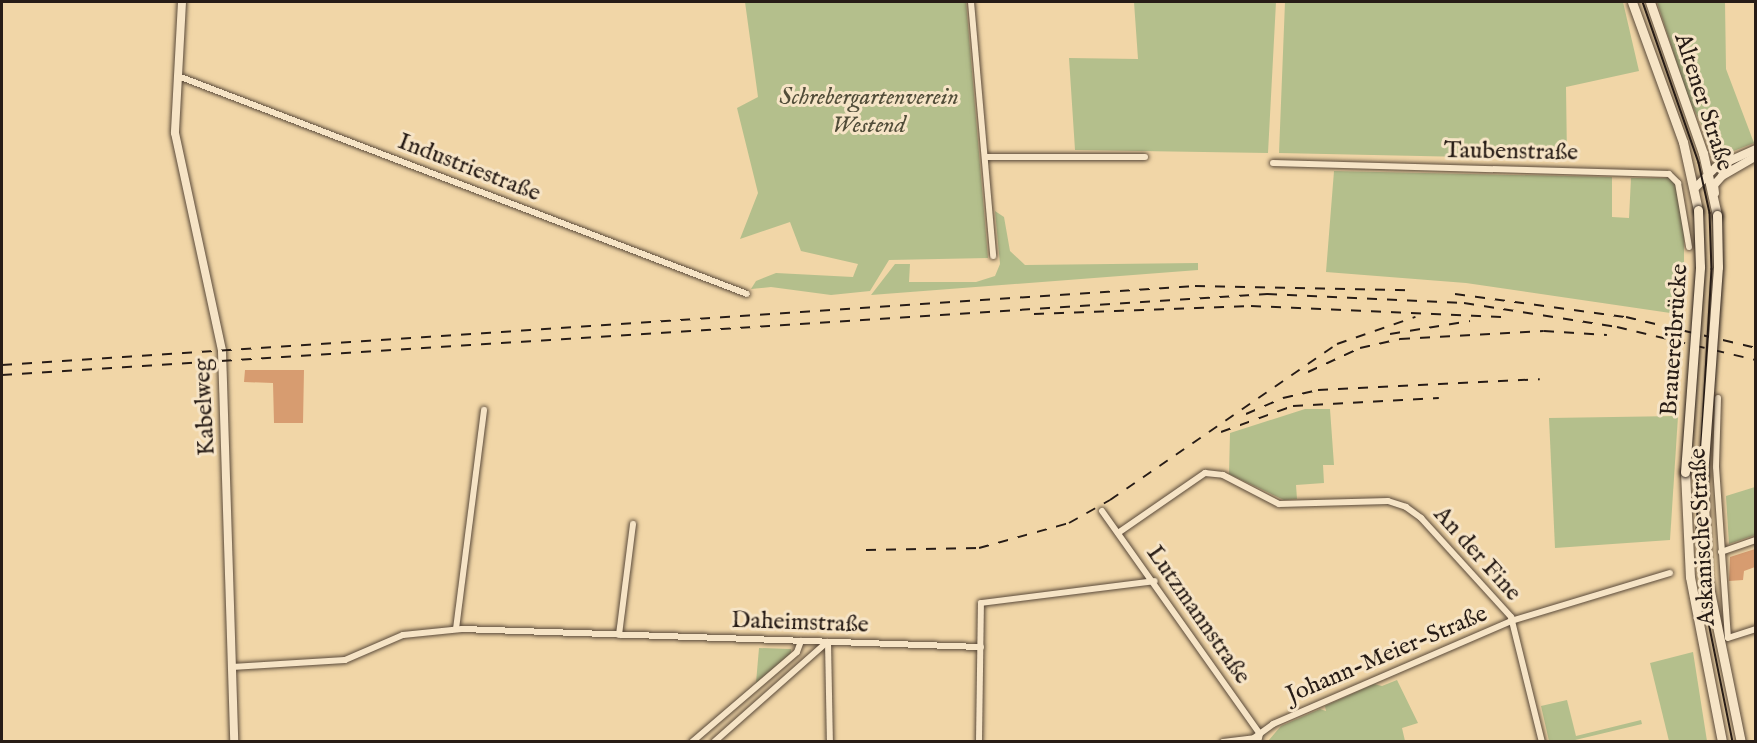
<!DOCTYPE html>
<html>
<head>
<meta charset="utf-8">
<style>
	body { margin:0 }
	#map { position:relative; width:1757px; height:743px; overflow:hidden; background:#f1d6a7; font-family:"IM FELL English",serif }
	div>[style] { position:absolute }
	.green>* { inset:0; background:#b4bf8c }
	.building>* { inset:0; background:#d79c70 }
	.roads { filter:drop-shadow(0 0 2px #5a4a3a) drop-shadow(0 0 2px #5a4a3a) }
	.minor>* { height:6px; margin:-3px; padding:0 3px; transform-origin:3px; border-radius:3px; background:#f6e4c6 }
	.tertiary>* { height:8px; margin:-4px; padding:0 4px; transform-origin:4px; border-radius:4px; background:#f6e4c6 }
	.secondary>* { height:9px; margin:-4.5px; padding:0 4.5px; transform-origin:4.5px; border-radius:4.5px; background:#f6e4c6 }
	.tram>* { height:1.5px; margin:-0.75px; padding:0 0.75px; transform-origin:0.75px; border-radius:0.75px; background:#271c16 }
	.rail>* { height:2px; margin-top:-1px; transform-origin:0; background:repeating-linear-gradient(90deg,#271c16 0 10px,transparent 0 20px) }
	.bridges { filter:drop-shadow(0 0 2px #271c16) drop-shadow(0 0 2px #271c16) }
	.secondary-bridge>* { height:9px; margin:-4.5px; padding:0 4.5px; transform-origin:4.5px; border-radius:4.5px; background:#f6e4c6 }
	span { translate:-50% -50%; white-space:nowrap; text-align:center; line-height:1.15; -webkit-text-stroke:6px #f6e4c6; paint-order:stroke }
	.park-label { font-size:24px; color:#514d39; font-style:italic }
	.street-label { font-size:24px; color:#271c16 }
	.frame { position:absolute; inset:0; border:3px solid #271c16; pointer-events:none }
</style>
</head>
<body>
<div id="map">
	<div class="green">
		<i style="clip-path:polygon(745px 2px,966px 2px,988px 258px,889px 260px,870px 291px,831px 295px,771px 287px,751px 289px,756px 281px,776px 273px,853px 277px,858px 264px,801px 251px,790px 222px,740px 239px,758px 193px,737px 108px,758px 97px)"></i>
		<i style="clip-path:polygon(1134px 2px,1276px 2px,1268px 153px,1075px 150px,1069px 58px,1138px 59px)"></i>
		<i style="clip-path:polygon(1285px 2px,1623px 2px,1639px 71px,1566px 87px,1567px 159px,1279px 153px)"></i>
		<i style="clip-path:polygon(1657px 2px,1725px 2px,1726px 69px,1754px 143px,1726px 154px,1715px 152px,1688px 97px)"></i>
		<i style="clip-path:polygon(1334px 171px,1612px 177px,1612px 217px,1629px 218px,1631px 178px,1669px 178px,1675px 183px,1684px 221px,1684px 315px,1466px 283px,1326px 272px)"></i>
		<i style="clip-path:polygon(995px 211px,1004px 217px,1010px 251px,1025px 265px,1198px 263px,1198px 270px,871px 295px,895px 264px,910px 264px,909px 282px,976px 282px,995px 276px,1000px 264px)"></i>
		<i style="clip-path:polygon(1305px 409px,1330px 409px,1334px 465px,1323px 465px,1324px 483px,1296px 485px,1297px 499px,1284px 500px,1229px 474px,1230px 433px)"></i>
		<i style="clip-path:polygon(1678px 416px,1670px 540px,1555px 548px,1549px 418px)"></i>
		<i style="clip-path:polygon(1755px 487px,1755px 535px,1729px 544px,1726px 496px)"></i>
		<i style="clip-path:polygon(759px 648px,791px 649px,791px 653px,756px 683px)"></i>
		<i style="clip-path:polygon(1693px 652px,1707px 741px,1669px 741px,1650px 663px)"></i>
		<i style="clip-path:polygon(1397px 680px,1418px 723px,1402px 728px,1405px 741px,1268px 741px,1281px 726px,1320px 709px,1326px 711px,1325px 706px,1374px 684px,1382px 686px)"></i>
		<i style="clip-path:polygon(1567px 700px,1576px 736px,1641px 720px,1642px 724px,1571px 741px,1549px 741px,1541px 706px)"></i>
	</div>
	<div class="building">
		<i style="clip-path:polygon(245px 370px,304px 370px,303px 423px,274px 423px,273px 383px,244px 382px)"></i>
		<i style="clip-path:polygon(1755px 549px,1755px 567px,1744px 571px,1743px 580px,1729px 581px,1730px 557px)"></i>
	</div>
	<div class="roads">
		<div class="minor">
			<i style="left:971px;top:2px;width:255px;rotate:85deg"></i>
			<i style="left:178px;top:76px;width:609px;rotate:20.96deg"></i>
			<i style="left:985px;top:157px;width:160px"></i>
			<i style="left:1273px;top:163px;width:396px;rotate:1.6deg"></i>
			<i style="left:1669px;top:174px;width:13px;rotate:45deg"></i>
			<i style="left:1678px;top:183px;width:65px;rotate:80.2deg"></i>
			<i style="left:1718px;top:398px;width:69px;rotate:91.7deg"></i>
			<i style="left:1716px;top:467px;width:171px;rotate:86deg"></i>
			<i style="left:1728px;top:638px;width:29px;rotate:-18deg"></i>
			<i style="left:1102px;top:511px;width:273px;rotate:54.7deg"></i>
			<i style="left:1260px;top:734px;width:8px;rotate:104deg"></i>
			<i style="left:1118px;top:533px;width:106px;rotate:-34.6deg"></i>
			<i style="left:1205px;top:473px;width:18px;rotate:6deg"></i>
			<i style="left:1223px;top:475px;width:63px;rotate:27.4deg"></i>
			<i style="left:1279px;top:504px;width:109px;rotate:-1.6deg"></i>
			<i style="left:1388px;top:501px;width:19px;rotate:18deg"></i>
			<i style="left:1406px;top:507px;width:19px;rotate:36deg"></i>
			<i style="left:1421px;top:518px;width:134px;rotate:47.7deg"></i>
			<i style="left:1511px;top:617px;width:129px;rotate:76.1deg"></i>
			<i style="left:1721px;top:552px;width:37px;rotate:-19deg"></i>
			<i style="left:456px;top:629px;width:221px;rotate:-82.7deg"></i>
			<i style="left:619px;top:635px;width:112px;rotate:-82.8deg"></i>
			<i style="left:828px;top:642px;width:100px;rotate:88.9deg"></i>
			<i style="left:232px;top:667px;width:113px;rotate:-3.5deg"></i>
			<i style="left:345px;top:660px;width:63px;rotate:-23.3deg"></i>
			<i style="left:403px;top:635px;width:59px;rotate:-5.8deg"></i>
			<i style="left:462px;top:629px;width:519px;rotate:1.99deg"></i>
			<i style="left:692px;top:742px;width:138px;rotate:-40.6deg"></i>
			<i style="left:797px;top:652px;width:12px;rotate:-70deg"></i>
			<i style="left:714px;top:742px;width:151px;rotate:-41.5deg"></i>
			<i style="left:979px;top:742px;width:139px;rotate:-89.2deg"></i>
			<i style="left:981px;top:603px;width:175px;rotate:-7.2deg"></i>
			<i style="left:1223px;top:742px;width:31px;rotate:-7deg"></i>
			<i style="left:1254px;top:738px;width:24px;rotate:-36deg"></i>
			<i style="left:1273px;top:724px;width:259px;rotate:-23.4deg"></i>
			<i style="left:1511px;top:621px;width:166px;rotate:-16.8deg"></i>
		</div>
		<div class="tertiary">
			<i style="left:182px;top:2px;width:131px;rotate:93.1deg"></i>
			<i style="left:175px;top:133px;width:223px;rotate:77.8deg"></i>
			<i style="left:222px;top:351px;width:391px;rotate:88.2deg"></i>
			<i style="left:1694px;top:189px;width:31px;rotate:-45deg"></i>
			<i style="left:1716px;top:167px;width:44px;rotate:-24.2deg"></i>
			<i style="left:1715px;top:193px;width:8px;rotate:-97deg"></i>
			<i style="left:1714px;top:185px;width:12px;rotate:-48deg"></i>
			<i style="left:1722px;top:176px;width:39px;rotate:-30deg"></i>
		</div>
		<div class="secondary">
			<i style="left:1632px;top:2px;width:149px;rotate:70deg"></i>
			<i style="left:1683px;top:142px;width:70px;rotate:77.6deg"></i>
			<i style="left:1650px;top:2px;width:160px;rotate:70.7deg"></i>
			<i style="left:1703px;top:153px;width:64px;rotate:77.3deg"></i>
			<i style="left:1685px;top:472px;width:105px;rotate:87.3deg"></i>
			<i style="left:1690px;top:577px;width:168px;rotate:79deg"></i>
			<i style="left:1703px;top:476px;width:101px;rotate:87.7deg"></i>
			<i style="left:1707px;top:577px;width:168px;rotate:78.4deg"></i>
		</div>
	</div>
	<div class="tram">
		<i style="left:1643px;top:2px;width:170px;rotate:70.8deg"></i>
		<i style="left:1699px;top:163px;width:51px;rotate:77.6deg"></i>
		<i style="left:1710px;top:213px;width:56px;rotate:88deg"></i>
		<i style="left:1712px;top:269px;width:261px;rotate:93.3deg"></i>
		<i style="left:1697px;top:530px;width:73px;rotate:83.7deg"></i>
		<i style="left:1705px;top:603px;width:142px;rotate:78.6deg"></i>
	</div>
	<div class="rail">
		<i style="left:1455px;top:294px;width:173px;rotate:7.7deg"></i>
		<i style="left:1626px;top:317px;width:134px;rotate:13.4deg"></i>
		<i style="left:1034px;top:314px;width:217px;rotate:-2.1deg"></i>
		<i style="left:1251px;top:306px;width:256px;rotate:2.5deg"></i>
		<i style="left:1390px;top:334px;width:81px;rotate:-9.2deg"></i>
		<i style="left:2px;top:365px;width:1196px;rotate:-3.79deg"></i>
		<i style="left:1195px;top:286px;width:215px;rotate:1.1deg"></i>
		<i style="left:1308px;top:372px;width:57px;rotate:-24.8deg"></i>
		<i style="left:1360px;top:348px;width:41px;rotate:-12.7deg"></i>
		<i style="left:1400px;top:339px;width:144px;rotate:-3.2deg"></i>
		<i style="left:1544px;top:331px;width:63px;rotate:3.6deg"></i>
		<i style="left:2px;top:375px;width:1268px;rotate:-3.66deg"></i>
		<i style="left:1267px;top:294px;width:197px;rotate:2.6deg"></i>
		<i style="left:1464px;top:303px;width:155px;rotate:8.9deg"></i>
		<i style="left:1617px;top:327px;width:143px;rotate:13.4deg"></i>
		<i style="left:1246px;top:414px;width:40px;rotate:-23.4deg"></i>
		<i style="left:1283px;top:398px;width:36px;rotate:-13deg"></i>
		<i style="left:1318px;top:390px;width:222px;rotate:-2.8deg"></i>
		<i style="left:1221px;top:432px;width:77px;rotate:-19.9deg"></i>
		<i style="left:1293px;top:406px;width:146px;rotate:-3.1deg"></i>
		<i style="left:866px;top:550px;width:113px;rotate:-1deg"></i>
		<i style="left:979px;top:548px;width:93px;rotate:-15.5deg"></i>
		<i style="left:1069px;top:523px;width:47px;rotate:-29.3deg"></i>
		<i style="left:1110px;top:500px;width:275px;rotate:-34.5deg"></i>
		<i style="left:1337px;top:344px;width:83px;rotate:-19.1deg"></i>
	</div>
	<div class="bridges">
		<div class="secondary-bridge">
			<i style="left:1685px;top:472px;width:206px;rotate:-85.8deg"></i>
			<i style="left:1700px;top:267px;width:57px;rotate:-92deg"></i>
			<i style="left:1703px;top:476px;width:210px;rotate:-85.9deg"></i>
			<i style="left:1718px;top:267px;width:52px;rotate:-91.1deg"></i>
		</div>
	</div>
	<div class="park-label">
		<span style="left:869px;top:112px">Schrebergartenverein<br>Westend</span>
	</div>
	<div class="street-label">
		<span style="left:1703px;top:102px;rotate:72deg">Altener Straße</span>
		<span style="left:1511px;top:152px;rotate:1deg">Taubenstraße</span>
		<span style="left:469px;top:168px;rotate:21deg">Industriestraße</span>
		<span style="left:1675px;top:340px;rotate:-86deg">Brauereibrücke</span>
		<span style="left:205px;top:407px;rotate:-93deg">Kabelweg</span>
		<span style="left:1703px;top:537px;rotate:-93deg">Askanische Straße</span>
		<span style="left:1477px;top:554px;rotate:48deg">An der Fine</span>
		<span style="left:1198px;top:615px;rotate:55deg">Lutzmannstraße</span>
		<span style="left:800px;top:623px;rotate:2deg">Daheimstraße</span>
		<span style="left:1387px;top:655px;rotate:-23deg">Johann-Meier-Straße</span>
	</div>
	<div class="frame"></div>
</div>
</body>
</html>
